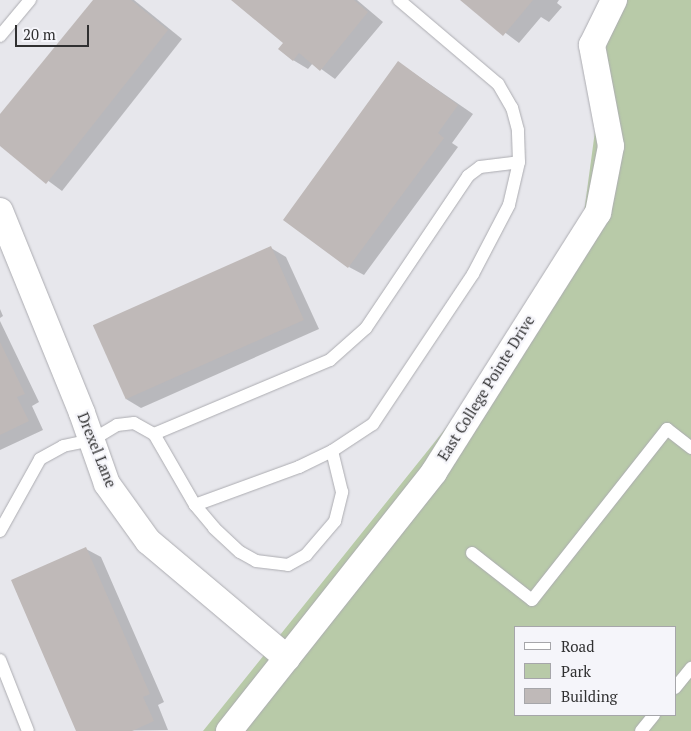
<!DOCTYPE html>
<html>
<head>
<meta charset="utf-8">
<style>
	body { margin:0 }
	#map { position:relative; width:691px; height:731px; overflow:hidden; background:#e7e7ec; font-family:"PT Serif",serif }
	div>[style] { position:absolute }
	.green>* { inset:0; background:#b8caa8 }
	.shadow>* { inset:0; background:#0003 }
	.building>* { inset:0; background:#bfb9b8; transform-origin:0 0 }
	.roads { filter:drop-shadow(0 0 1px #acacb1) drop-shadow(0 0 1px #acacb1) }
	.lane>* { height:12px; margin:-6px; padding:0 6px; transform-origin:6px; border-radius:6px; background:#fff }
	.street>* { height:26px; margin:-13px; padding:0 13px; transform-origin:13px; border-radius:13px; background:#fff }
	span { translate:-50% -50%; white-space:nowrap; text-align:center; line-height:1.15; -webkit-text-stroke:4.5px #f5f5fa; paint-order:stroke }
	.street-label { font-size:15px; color:#303031 }
	.legend { position:absolute; left:514px; top:626px; width:162px; height:90px; box-sizing:border-box; background:#f5f5fa; border:1px solid #a6a6aa; margin:0; padding:6px 9px; list-style:none; font-size:15px; color:#303031 }
	.legend li { display:flex; align-items:center; gap:10px; height:25px }
	.legend b { width:25px; border:1px solid #a6a6aa }
	.scale { position:absolute; left:15px; top:25px; width:74px; height:22px; box-sizing:border-box; border:2px solid #303031; border-top:0; padding-left:6px; font-size:15px; line-height:18px; white-space:nowrap; color:#303031; -webkit-text-stroke:4px #f5f5fa; paint-order:stroke }
</style>
</head>
<body>
<div id="map">
	<div class="green">
		<i style="clip-path:polygon(evenodd,612px 0,691px 0,691px 731px,203px 731px,494px 368px,583px 220px,595px 131px,595px 31px,612px 0,515px 627px,675px 627px,675px 715px,515px 715px,515px 627px)"></i>
	</div>
	<div class="shadow">
		<i style="clip-path:polygon(94px 0,134px 0,182px 39px,62px 191px,0 145px,0 116px)"></i>
		<i style="clip-path:polygon(233px 0,357px 0,383px 22px,335px 79px,313px 63px,308px 69px,293px 60px,284px 43px)"></i>
		<i style="clip-path:polygon(462px 0,559px 0,557px 3px,562px 7px,549px 22px,541px 17px,519px 43px)"></i>
		<i style="clip-path:polygon(399px 63px,473px 114px,452px 143px,458px 147px,364px 275px,349px 267px)"></i>
		<i style="clip-path:polygon(271px 248px,286px 257px,319px 329px,141px 408px,126px 399px)"></i>
		<i style="clip-path:polygon(0 309px,3px 316px,0 318px)"></i>
		<i style="clip-path:polygon(0 321px,39px 402px,32px 406px,43px 430px,0 450px)"></i>
		<i style="clip-path:polygon(86px 549px,101px 557px,164px 702px,158px 705px,168px 730px,77px 731px)"></i>
	</div>
	<div class="building">
		<i style="clip-path:polygon(93px 0,131px 0,168px 30px,46px 184px,0 146px,0 114px)"></i>
		<i style="clip-path:polygon(231px 0,354px 0,368px 12px,320px 71px,299px 53px,293px 61px,278px 49px,283px 43px)"></i>
		<i style="clip-path:polygon(460px 0,533px 0,503px 36px)"></i>
		<i style="clip-path:polygon(398px 61px,458px 105px,438px 133px,444px 138px,348px 268px,283px 220px)"></i>
		<i style="left:271px;top:246px;width:81px;height:195px;rotate:66deg"></i>
		<i style="clip-path:polygon(0 342px,25px 394px,17px 397px,29px 421px,0 435px)"></i>
		<i style="clip-path:polygon(86px 547px,150px 694px,143px 697px,154px 721px,132px 731px,76px 731px,11px 580px)"></i>
	</div>
	<div class="roads">
		<div class="lane">
			<i style="left:0;top:36px;width:47px;rotate:-50.2deg"></i>
			<i style="left:154px;top:434px;width:191px;rotate:-22.8deg"></i>
			<i style="left:330px;top:360px;width:48px;rotate:-41.6deg"></i>
			<i style="left:366px;top:328px;width:183px;rotate:-56.1deg"></i>
			<i style="left:468px;top:176px;width:15px;rotate:-37deg"></i>
			<i style="left:480px;top:167px;width:39px;rotate:-7deg"></i>
			<i style="left:195px;top:505px;width:30px;rotate:50deg"></i>
			<i style="left:214px;top:528px;width:35px;rotate:43deg"></i>
			<i style="left:240px;top:552px;width:18px;rotate:29deg"></i>
			<i style="left:256px;top:561px;width:32px;rotate:7deg"></i>
			<i style="left:288px;top:565px;width:21px;rotate:-29deg"></i>
			<i style="left:306px;top:555px;width:45px;rotate:-49.5deg"></i>
			<i style="left:335px;top:521px;width:30px;rotate:-76deg"></i>
			<i style="left:342px;top:492px;width:42px;rotate:-103.7deg"></i>
			<i style="left:0;top:531px;width:82px;rotate:-60.9deg"></i>
			<i style="left:40px;top:459px;width:26px;rotate:-29deg"></i>
			<i style="left:63px;top:446px;width:30px;rotate:-12deg"></i>
			<i style="left:92px;top:440px;width:29px;rotate:-31deg"></i>
			<i style="left:117px;top:425px;width:17px;rotate:-7deg"></i>
			<i style="left:134px;top:423px;width:23px;rotate:29deg"></i>
			<i style="left:154px;top:434px;width:82px;rotate:60deg"></i>
			<i style="left:195px;top:505px;width:111px;rotate:-20.1deg"></i>
			<i style="left:299px;top:467px;width:37px;rotate:-26deg"></i>
			<i style="left:332px;top:451px;width:49px;rotate:-33.4deg"></i>
			<i style="left:373px;top:424px;width:180px;rotate:-56.3deg"></i>
			<i style="left:473px;top:274px;width:78px;rotate:-62.4deg"></i>
			<i style="left:509px;top:205px;width:44px;rotate:-76.9deg"></i>
			<i style="left:519px;top:162px;width:32px;rotate:-92deg"></i>
			<i style="left:518px;top:130px;width:23px;rotate:-105deg"></i>
			<i style="left:512px;top:108px;width:28px;rotate:-120deg"></i>
			<i style="left:498px;top:84px;width:130px;rotate:-139.7deg"></i>
			<i style="left:472px;top:553px;width:76px;rotate:38.1deg"></i>
			<i style="left:532px;top:600px;width:218px;rotate:-51.7deg"></i>
			<i style="left:667px;top:429px;width:31px;rotate:38deg"></i>
			<i style="left:0;top:660px;width:76px;rotate:68.5deg"></i>
			<i style="left:675px;top:688px;width:26px;rotate:-51deg"></i>
			<i style="left:641px;top:731px;width:21px;rotate:-51deg"></i>
		</div>
		<div class="street">
			<i style="left:0;top:211px;width:218px;rotate:67.9deg"></i>
			<i style="left:82px;top:413px;width:75px;rotate:70.6deg"></i>
			<i style="left:107px;top:484px;width:70px;rotate:54.3deg"></i>
			<i style="left:148px;top:541px;width:182px;rotate:40.1deg"></i>
			<i style="left:229px;top:731px;width:330px;rotate:-51.6deg"></i>
			<i style="left:434px;top:472px;width:307px;rotate:-57.7deg"></i>
			<i style="left:598px;top:213px;width:68px;rotate:-79deg"></i>
			<i style="left:611px;top:146px;width:103px;rotate:-100.7deg"></i>
			<i style="left:592px;top:45px;width:50px;rotate:-63.9deg"></i>
		</div>
	</div>
	<div class="street-label">
		<span style="left:486px;top:388px;rotate:-58deg">East College Pointe Drive</span>
		<span style="left:97px;top:450px;rotate:68deg">Drexel Lane</span>
	</div>
	<ul class="legend">
	<li><b style="height:6px;background:#fff"></b>Road</li>
	<li><b style="height:14px;background:#b8caa8"></b>Park</li>
	<li><b style="height:14px;background:#bfb9b8"></b>Building</li>
	</ul>
	<div class="scale">20 m</div>
</div>
</body>
</html>
